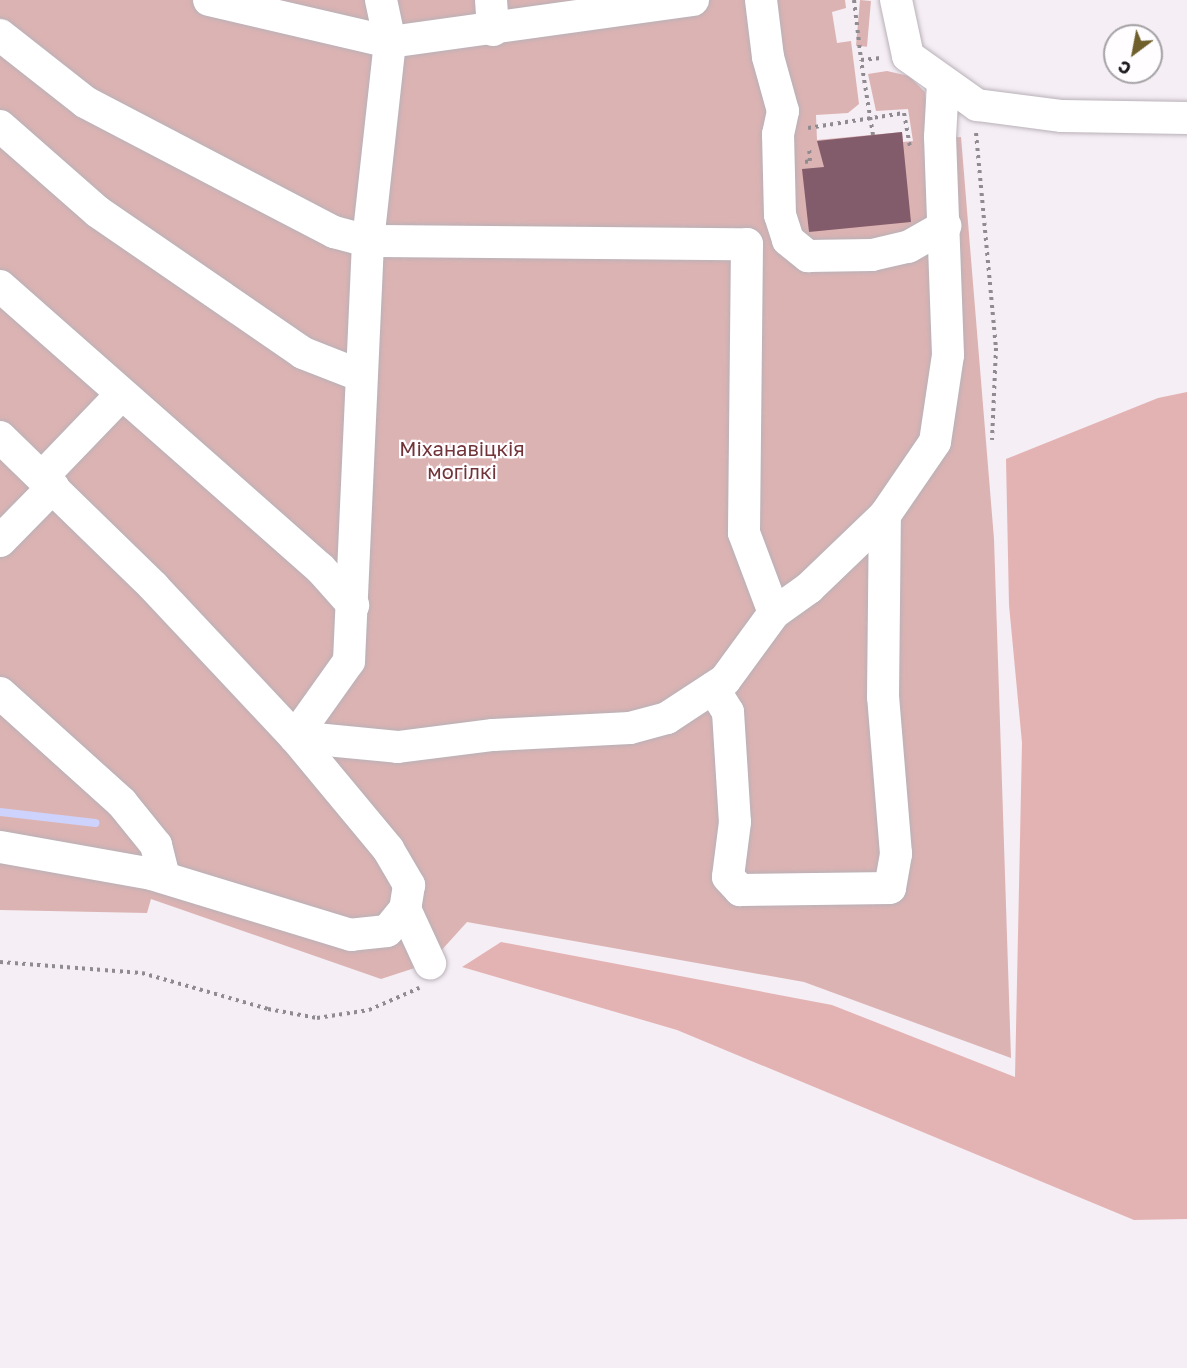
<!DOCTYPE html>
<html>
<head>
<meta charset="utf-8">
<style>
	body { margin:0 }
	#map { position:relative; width:1187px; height:1368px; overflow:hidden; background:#f5eef5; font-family:"Golos Text",sans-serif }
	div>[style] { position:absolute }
	.green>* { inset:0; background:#dcb3b3; transform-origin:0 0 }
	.forest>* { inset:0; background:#e3b3b3 }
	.stream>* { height:8px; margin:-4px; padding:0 4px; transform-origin:4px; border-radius:4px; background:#cdd3fc }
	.building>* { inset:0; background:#835c6c }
	.path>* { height:4px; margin-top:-2px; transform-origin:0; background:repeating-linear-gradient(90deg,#908b90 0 3px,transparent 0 7.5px) }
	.roads { filter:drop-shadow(0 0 2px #b8b1b7) drop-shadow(0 0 2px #b8b1b7) }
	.minor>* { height:32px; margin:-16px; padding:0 16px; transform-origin:16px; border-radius:16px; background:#fff }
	span { translate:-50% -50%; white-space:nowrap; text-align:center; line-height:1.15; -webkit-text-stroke:4.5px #fffdff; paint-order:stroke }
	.park-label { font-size:20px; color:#703337 }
	.north { position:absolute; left:1103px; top:24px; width:60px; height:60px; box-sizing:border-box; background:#fffdff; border:2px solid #a5a2a5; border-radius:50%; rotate:212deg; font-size:16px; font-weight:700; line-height:24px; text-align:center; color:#1d1a1d }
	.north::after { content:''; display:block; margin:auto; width:21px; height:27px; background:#6e5f2c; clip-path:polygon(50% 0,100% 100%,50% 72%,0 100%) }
</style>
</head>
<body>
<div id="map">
	<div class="green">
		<i style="clip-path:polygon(0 0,845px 0,846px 8px,832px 12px,837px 43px,851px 41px,859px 104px,848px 113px,816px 115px,817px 140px,902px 132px,903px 142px,913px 141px,908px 109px,876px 111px,868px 74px,887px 71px,909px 76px,925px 92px,929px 139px,961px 137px,994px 539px,1011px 1058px,804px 982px,467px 922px,430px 963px,381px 979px,151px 899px,147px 913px,0 910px)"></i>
		<i style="left:860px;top:0;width:11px;height:46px;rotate:5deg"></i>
	</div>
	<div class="forest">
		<i style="clip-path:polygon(1187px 392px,1187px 1219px,1134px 1220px,677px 1030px,462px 967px,501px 942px,832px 1005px,1015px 1077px,1022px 743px,1009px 605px,1006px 459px,1158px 398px)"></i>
	</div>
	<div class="stream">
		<i style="left:0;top:812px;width:96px;rotate:6.6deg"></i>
	</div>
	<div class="building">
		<i style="clip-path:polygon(902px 132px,911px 222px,809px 232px,802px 169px,824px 167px,817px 141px)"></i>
	</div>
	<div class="path">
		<i style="left:854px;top:0;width:60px;rotate:83.3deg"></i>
		<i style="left:808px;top:128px;width:97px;rotate:-8.9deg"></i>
		<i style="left:904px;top:113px;width:34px;rotate:80deg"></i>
		<i style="left:976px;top:133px;width:216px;rotate:84.7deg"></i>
		<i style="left:996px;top:348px;width:92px;rotate:92.5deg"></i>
		<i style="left:873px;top:135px;width:76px;rotate:-99.1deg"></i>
		<i style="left:861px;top:60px;width:20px;rotate:-6deg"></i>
		<i style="left:805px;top:162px;width:5px;rotate:-11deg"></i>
		<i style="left:810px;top:161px;width:14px;rotate:-94deg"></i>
		<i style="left:0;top:962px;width:142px;rotate:4.4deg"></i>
		<i style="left:142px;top:973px;width:131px;rotate:15.9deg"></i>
		<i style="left:268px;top:1009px;width:50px;rotate:10.4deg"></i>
		<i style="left:317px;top:1018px;width:53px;rotate:-8.7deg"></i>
		<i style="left:369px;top:1010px;width:55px;rotate:-23.7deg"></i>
	</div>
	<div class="roads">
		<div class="minor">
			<i style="left:209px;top:0;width:186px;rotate:13.1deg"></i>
			<i style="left:390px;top:42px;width:306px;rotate:-7.9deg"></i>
			<i style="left:491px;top:0;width:30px;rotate:86deg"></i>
			<i style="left:761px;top:0;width:57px;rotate:83deg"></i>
			<i style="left:768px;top:57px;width:56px;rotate:74.5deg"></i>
			<i style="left:783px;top:111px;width:24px;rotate:102deg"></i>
			<i style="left:778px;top:134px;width:81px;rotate:88.6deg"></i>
			<i style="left:780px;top:215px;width:26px;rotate:72deg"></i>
			<i style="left:788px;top:240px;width:26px;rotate:39deg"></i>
			<i style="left:808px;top:256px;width:64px;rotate:-0.9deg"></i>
			<i style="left:872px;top:255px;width:37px;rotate:-13deg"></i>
			<i style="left:908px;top:247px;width:43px;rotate:-29.6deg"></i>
			<i style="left:896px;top:0;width:57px;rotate:77.9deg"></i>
			<i style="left:908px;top:56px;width:85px;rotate:35.4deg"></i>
			<i style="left:977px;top:105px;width:86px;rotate:7.4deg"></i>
			<i style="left:1062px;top:116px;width:125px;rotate:0.9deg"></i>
			<i style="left:0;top:35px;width:108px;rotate:38.2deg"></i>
			<i style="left:85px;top:102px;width:281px;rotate:27.6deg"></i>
			<i style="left:334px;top:232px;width:35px;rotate:15deg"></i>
			<i style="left:368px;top:241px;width:379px;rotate:0.5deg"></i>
			<i style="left:747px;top:244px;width:289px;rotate:90.6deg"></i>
			<i style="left:744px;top:533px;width:85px;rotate:69.4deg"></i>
			<i style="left:0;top:126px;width:130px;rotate:41.3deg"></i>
			<i style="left:98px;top:212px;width:249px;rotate:34.5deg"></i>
			<i style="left:303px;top:353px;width:60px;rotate:21.4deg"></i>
			<i style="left:0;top:286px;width:427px;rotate:41.4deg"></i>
			<i style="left:320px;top:568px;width:50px;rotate:48.3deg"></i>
			<i style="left:0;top:437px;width:215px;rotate:44.2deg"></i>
			<i style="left:154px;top:587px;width:206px;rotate:46.8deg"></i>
			<i style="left:295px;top:737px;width:146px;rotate:50.3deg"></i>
			<i style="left:388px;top:849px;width:42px;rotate:59.7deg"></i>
			<i style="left:409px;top:885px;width:24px;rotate:99deg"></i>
			<i style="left:405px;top:909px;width:28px;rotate:129deg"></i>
			<i style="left:387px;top:931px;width:36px;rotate:174deg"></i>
			<i style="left:351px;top:935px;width:208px;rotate:-163deg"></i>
			<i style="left:152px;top:874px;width:154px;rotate:-169.9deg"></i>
			<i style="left:42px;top:477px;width:115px;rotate:-46.1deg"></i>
			<i style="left:0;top:541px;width:76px;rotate:-45.5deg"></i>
			<i style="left:713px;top:688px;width:28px;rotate:58deg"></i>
			<i style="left:728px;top:712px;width:110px;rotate:86.4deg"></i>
			<i style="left:735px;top:822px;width:55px;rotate:97.3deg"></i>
			<i style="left:728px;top:877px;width:18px;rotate:47deg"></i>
			<i style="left:740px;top:890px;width:150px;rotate:-0.8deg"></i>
			<i style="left:890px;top:888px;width:35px;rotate:-80deg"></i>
			<i style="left:896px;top:854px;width:158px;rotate:-94.7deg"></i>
			<i style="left:883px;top:697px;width:182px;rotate:-89.4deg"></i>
			<i style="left:0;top:693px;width:164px;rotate:42deg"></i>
			<i style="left:122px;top:803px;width:54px;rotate:51deg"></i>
			<i style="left:156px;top:845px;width:33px;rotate:76deg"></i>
			<i style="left:295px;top:737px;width:103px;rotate:5.5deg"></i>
			<i style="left:398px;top:747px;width:96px;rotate:-7.2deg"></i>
			<i style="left:493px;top:735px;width:137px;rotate:-2.9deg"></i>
			<i style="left:630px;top:728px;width:38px;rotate:-15deg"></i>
			<i style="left:667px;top:718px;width:69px;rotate:-33.2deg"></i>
			<i style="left:725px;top:680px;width:83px;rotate:-53.8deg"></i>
			<i style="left:774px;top:613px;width:43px;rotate:-35.5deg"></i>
			<i style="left:809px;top:588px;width:105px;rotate:-43.8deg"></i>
			<i style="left:885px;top:515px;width:88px;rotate:-55.6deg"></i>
			<i style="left:935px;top:442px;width:88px;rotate:-81.5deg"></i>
			<i style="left:948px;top:355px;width:218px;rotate:-92.1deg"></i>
			<i style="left:940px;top:137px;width:54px;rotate:-86.8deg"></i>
			<i style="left:295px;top:737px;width:93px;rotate:-54.6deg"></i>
			<i style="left:349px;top:661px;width:420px;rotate:-87.4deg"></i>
			<i style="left:368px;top:241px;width:200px;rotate:-83.7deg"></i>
			<i style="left:390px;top:42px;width:43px;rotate:-102.1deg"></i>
			<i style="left:405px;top:909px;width:60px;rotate:65.2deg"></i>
		</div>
	</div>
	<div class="park-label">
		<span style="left:462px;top:460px">Міханавіцкія<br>могілкі</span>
	</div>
	<div class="north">С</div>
</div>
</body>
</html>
